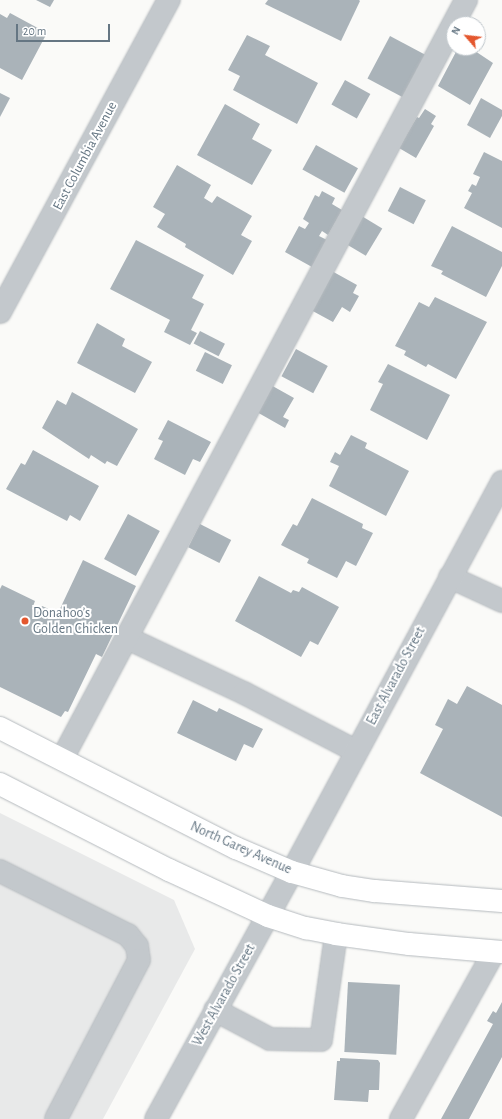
<!DOCTYPE html>
<html>
<head>
<meta charset="utf-8">
<style>
	body { margin:0 }
	#map { position:relative; width:502px; height:1119px; overflow:hidden; background:#fafaf8; font-family:"Alegreya Sans",sans-serif }
	div>[style] { position:absolute }
	.built>* { inset:0; background:#e8e9e9 }
	.building>* { inset:0; background:#aab3b9; transform-origin:0 0 }
	.roads { filter:drop-shadow(0 0 1px #b5babe) drop-shadow(0 0 1px #b5babe) }
	.minor>* { height:22px; margin:-11px; padding:0 11px; transform-origin:11px; border-radius:11px; background:#c3c8cc }
	.major>* { height:22px; margin:-11px; padding:0 11px; transform-origin:11px; border-radius:11px; background:#fff }
	.dots>* { width:11px; height:11px; translate:-50% -50%; box-sizing:border-box; border:2px solid #fff; border-radius:50% }
	span { translate:-50% -50%; white-space:nowrap; text-align:center; line-height:1.15; -webkit-text-stroke:4px #fff; paint-order:stroke }
	.street-label { font-size:14px; color:#657683 }
	.poi-label { font-size:14px; color:#657683 }
	.left { translate:0 -50%; text-align:left }
	.north { position:absolute; left:446px; top:16px; width:40px; height:40px; box-sizing:border-box; background:#fff; border:1px solid #c1c8cd; border-radius:50%; rotate:298deg; font-size:11px; font-weight:700; line-height:16px; text-align:center; color:#657683 }
	.north::after { content:''; display:block; margin:auto; width:14px; height:18px; background:#e4572e; clip-path:polygon(50% 0,100% 100%,50% 72%,0 100%) }
	.scale { position:absolute; left:16px; top:24px; width:94px; height:18px; box-sizing:border-box; border:2px solid #657683; border-top:0; padding-left:5px; font-size:12px; line-height:14px; white-space:nowrap; color:#657683; -webkit-text-stroke:3px #fff; paint-order:stroke }
</style>
</head>
<body>
<div id="map">
	<div class="built">
		<i style="clip-path:polygon(0 813px,174px 900px,195px 949px,103px 1119px,0 1119px)"></i>
	</div>
	<div class="building">
		<i style="clip-path:polygon(36px 0,54px 0,50px 7px)"></i>
		<i style="clip-path:polygon(268px 0,359px 0,360px 1px,341px 41px,265px 4px)"></i>
		<i style="clip-path:polygon(10px 13px,47px 33px,22px 80px,0 68px,0 14px,7px 18px)"></i>
		<i style="clip-path:polygon(247px 35px,270px 46px,265px 55px,318px 83px,297px 124px,233px 90px,240px 76px,228px 70px)"></i>
		<i style="left:390px;top:36px;width:41px;height:48px;rotate:28deg"></i>
		<i style="clip-path:polygon(458px 48px,471px 52px,472px 49px,493px 63px,470px 105px,438px 86px)"></i>
		<i style="left:345px;top:80px;width:29px;height:28px;rotate:29deg"></i>
		<i style="clip-path:polygon(0 93px,10px 98px,0 117px)"></i>
		<i style="clip-path:polygon(481px 98px,502px 110px,502px 116px,490px 138px,467px 125px)"></i>
		<i style="clip-path:polygon(225px 104px,260px 124px,252px 139px,272px 150px,252px 185px,197px 155px)"></i>
		<i style="clip-path:polygon(425px 109px,436px 116px,431px 124px,434px 126px,416px 158px,399px 148px,417px 117px,419px 118px)"></i>
		<i style="left:316px;top:145px;width:48px;height:28px;rotate:29deg"></i>
		<i style="clip-path:polygon(484px 152px,502px 161px,502px 228px,464px 208px,472px 193px,468px 191px,472px 184px,476px 186px,480px 177px,473px 174px)"></i>
		<i style="clip-path:polygon(177px 165px,211px 185px,204px 198px,212px 203px,217px 196px,252px 216px,241px 235px,252px 241px,233px 275px,185px 247px,186px 244px,157px 227px,165px 214px,153px 207px)"></i>
		<i style="left:400px;top:187px;width:29px;height:27px;rotate:27deg"></i>
		<i style="clip-path:polygon(322px 191px,335px 198px,332px 204px,342px 210px,328px 235px,322px 231px,319px 236px,327px 240px,312px 267px,285px 252px,299px 226px,305px 229px,309px 223px,303px 219px,315px 195px,319px 197px)"></i>
		<i style="left:360px;top:215px;width:26px;height:32px;rotate:31deg"></i>
		<i style="clip-path:polygon(452px 226px,502px 252px,502px 266px,486px 297px,441px 274px,443px 271px,431px 266px)"></i>
		<i style="clip-path:polygon(136px 240px,204px 275px,192px 298px,204px 304px,191px 330px,197px 333px,190px 345px,164px 332px,170px 320px,110px 289px)"></i>
		<i style="clip-path:polygon(330px 270px,357px 285px,353px 293px,359px 296px,350px 312px,342px 307px,333px 322px,309px 309px)"></i>
		<i style="clip-path:polygon(435px 297px,487px 322px,456px 379px,428px 364px,426px 367px,404px 355px,406px 351px,395px 346px,419px 302px,429px 307px)"></i>
		<i style="clip-path:polygon(97px 323px,125px 339px,122px 346px,152px 362px,135px 393px,77px 363px)"></i>
		<i style="left:200px;top:331px;width:28px;height:14px;rotate:27deg"></i>
		<i style="left:296px;top:349px;width:36px;height:31px;rotate:28deg"></i>
		<i style="left:205px;top:352px;width:30px;height:21px;rotate:26deg"></i>
		<i style="clip-path:polygon(388px 364px,450px 395px,427px 440px,370px 410px,383px 384px,378px 382px)"></i>
		<i style="clip-path:polygon(269px 384px,294px 398px,283px 417px,289px 420px,285px 428px,255px 411px)"></i>
		<i style="clip-path:polygon(72px 392px,138px 429px,117px 466px,107px 461px,105px 464px,91px 455px,89px 459px,42px 428px,57px 400px,66px 405px)"></i>
		<i style="clip-path:polygon(168px 420px,211px 442px,200px 462px,193px 459px,185px 475px,154px 459px,163px 441px,158px 439px)"></i>
		<i style="clip-path:polygon(351px 435px,367px 443px,365px 448px,409px 471px,386px 516px,329px 486px,339px 466px,330px 462px,335px 452px,340px 455px)"></i>
		<i style="clip-path:polygon(33px 450px,99px 486px,80px 521px,70px 515px,67px 521px,6px 489px,21px 463px,25px 465px)"></i>
		<i style="clip-path:polygon(312px 498px,363px 524px,362px 528px,373px 533px,356px 566px,346px 561px,337px 578px,307px 563px,309px 559px,281px 545px,293px 524px,297px 526px)"></i>
		<i style="left:128px;top:514px;width:36px;height:51px;rotate:28deg"></i>
		<i style="left:200px;top:524px;width:35px;height:26px;rotate:27deg"></i>
		<i style="clip-path:polygon(83px 560px,136px 586px,102px 657px,96px 654px,68px 712px,65px 711px,61px 717px,0 687px,0 589px,2px 585px,35px 601px,32px 609px,38px 612px,42px 606px,58px 613px)"></i>
		<i style="clip-path:polygon(259px 576px,291px 593px,293px 590px,299px 592px,302px 587px,339px 607px,318px 645px,310px 641px,301px 657px,235px 621px)"></i>
		<i style="clip-path:polygon(467px 686px,502px 705px,502px 817px,420px 773px,443px 729px,435px 725px,448px 699px,457px 704px)"></i>
		<i style="clip-path:polygon(193px 700px,217px 712px,219px 708px,263px 729px,253px 748px,244px 744px,236px 761px,177px 733px)"></i>
		<i style="left:348px;top:982px;width:52px;height:70px;rotate:3deg"></i>
		<i style="clip-path:polygon(502px 1002px,502px 1057px,469px 1119px,441px 1119px,493px 1024px,487px 1021px,493px 1011px,496px 1013px)"></i>
		<i style="clip-path:polygon(340px 1058px,378px 1060px,380px 1063px,379px 1090px,369px 1090px,368px 1102px,334px 1100px,337px 1061px,340px 1061px)"></i>
	</div>
	<div class="roads">
		<div class="minor">
			<i style="left:0;top:312px;width:355px;rotate:-61.6deg"></i>
			<i style="left:450px;top:577px;width:57px;rotate:24.8deg"></i>
			<i style="left:127px;top:638px;width:129px;rotate:25.2deg"></i>
			<i style="left:244px;top:693px;width:126px;rotate:27.4deg"></i>
			<i style="left:62px;top:759px;width:860px;rotate:-61.97deg"></i>
			<i style="left:0;top:871px;width:143px;rotate:26.6deg"></i>
			<i style="left:128px;top:935px;width:14px;rotate:51deg"></i>
			<i style="left:137px;top:946px;width:14px;rotate:82deg"></i>
			<i style="left:139px;top:960px;width:179px;rotate:117.6deg"></i>
			<i style="left:215px;top:1010px;width:62px;rotate:27.8deg"></i>
			<i style="left:270px;top:1039px;width:51px;rotate:1.1deg"></i>
			<i style="left:321px;top:1040px;width:107px;rotate:-81.9deg"></i>
			<i style="left:156px;top:1119px;width:282px;rotate:-61.2deg"></i>
			<i style="left:292px;top:872px;width:443px;rotate:-61.7deg"></i>
			<i style="left:401px;top:1119px;width:191px;rotate:-60.9deg"></i>
		</div>
		<div class="major">
			<i style="left:0;top:728px;width:265px;rotate:27deg"></i>
			<i style="left:236px;top:848px;width:61px;rotate:23.2deg"></i>
			<i style="left:292px;top:872px;width:52px;rotate:15.6deg"></i>
			<i style="left:342px;top:886px;width:33px;rotate:9deg"></i>
			<i style="left:375px;top:891px;width:127px;rotate:4.5deg"></i>
			<i style="left:0;top:784px;width:190px;rotate:27deg"></i>
			<i style="left:169px;top:870px;width:109px;rotate:24.9deg"></i>
			<i style="left:268px;top:916px;width:40px;rotate:18deg"></i>
			<i style="left:306px;top:928px;width:31px;rotate:11deg"></i>
			<i style="left:336px;top:934px;width:74px;rotate:7.8deg"></i>
			<i style="left:409px;top:944px;width:93px;rotate:4.9deg"></i>
		</div>
	</div>
	<div class="dots">
		<i style="left:25px;top:621px;background:#e4572e"></i>
	</div>
	<div class="street-label">
		<span style="left:85px;top:156px;rotate:-62deg">East Columbia Avenue</span>
		<span style="left:396px;top:676px;rotate:-62deg">East Alvarado Street</span>
		<span style="left:241px;top:848px;rotate:24deg">North Garey Avenue</span>
		<span style="left:224px;top:995px;rotate:-61deg">West Alvarado Street</span>
	</div>
	<div class="poi-label">
		<span class="left" style="left:33px;top:621px">Donahoo’s<br>Golden Chicken</span>
	</div>
	<div class="north">N</div>
	<div class="scale">20 m</div>
</div>
</body>
</html>
